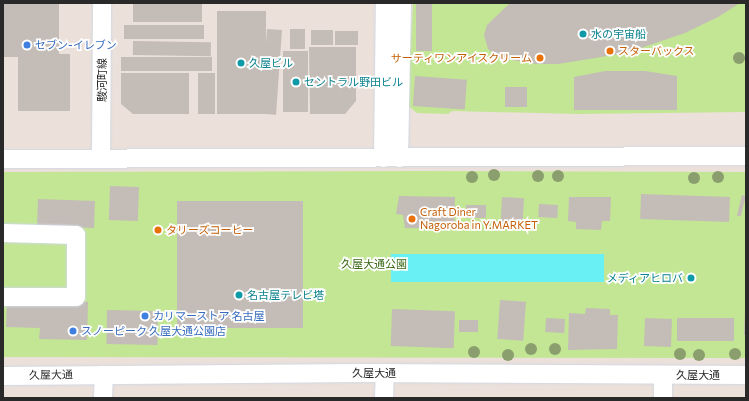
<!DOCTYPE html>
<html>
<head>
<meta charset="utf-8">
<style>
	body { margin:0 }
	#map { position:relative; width:749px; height:401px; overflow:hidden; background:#ece0da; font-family:Commissioner,"Noto Sans JP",sans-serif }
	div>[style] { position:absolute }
	.green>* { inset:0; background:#c3e694 }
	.water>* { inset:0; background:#68f0f4; transform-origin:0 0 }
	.building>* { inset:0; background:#c4bcb6; transform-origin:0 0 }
	.roads { filter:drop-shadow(0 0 1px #cfd8e3) drop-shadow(0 0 1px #cfd8e3) }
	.minor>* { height:18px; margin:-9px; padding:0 9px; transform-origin:9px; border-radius:9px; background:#fff }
	.trees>* { width:12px; height:12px; margin:-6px; border-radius:50%; background:#8b9f6e }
	.dots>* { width:11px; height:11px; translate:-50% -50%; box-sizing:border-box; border:2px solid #fff; border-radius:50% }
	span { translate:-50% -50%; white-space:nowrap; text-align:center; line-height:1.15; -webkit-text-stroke:3.5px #fff; paint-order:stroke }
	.culture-label { font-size:11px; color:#0d838f }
	.left { translate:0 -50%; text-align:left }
	.right { translate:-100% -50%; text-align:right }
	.shop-label { font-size:11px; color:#366cbe }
	.food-label { font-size:11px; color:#c56008 }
	.street-label { font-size:11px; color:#292929 }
	.park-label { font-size:11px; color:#3b6916 }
	.frame { position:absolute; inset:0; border:4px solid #292929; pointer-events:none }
</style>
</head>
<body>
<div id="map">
	<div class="green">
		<i style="clip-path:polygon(413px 3px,746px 3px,746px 112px,578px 114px,452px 111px,448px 114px,417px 113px,407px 105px)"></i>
		<i style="clip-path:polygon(418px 171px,746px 172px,746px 358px,3px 357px,3px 172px)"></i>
	</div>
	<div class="water">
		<i style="left:391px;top:254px;width:213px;height:28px"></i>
	</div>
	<div class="building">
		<i style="clip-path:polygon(3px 3px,59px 3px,59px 54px,70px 54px,70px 111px,18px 111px,18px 57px,3px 57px)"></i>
		<i style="left:133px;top:3px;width:69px;height:19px"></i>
		<i style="left:416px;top:3px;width:16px;height:48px"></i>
		<i style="clip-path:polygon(510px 3px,740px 3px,718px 17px,685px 33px,626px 53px,558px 64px,536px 64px,506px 59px,496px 56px,488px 49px,484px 35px,487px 25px)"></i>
		<i style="left:217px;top:11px;width:49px;height:103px"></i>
		<i style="left:124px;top:25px;width:80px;height:14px"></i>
		<i style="left:267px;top:29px;width:15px;height:85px;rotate:4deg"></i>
		<i style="left:290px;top:29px;width:15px;height:20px"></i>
		<i style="left:311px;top:30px;width:22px;height:15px"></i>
		<i style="left:335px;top:31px;width:23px;height:14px"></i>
		<i style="left:133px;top:41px;width:78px;height:14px;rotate:1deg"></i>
		<i style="clip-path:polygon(309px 47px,356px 47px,356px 101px,345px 114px,310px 114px)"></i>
		<i style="left:283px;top:51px;width:25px;height:61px"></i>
		<i style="left:121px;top:57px;width:91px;height:14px"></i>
		<i style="clip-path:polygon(605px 71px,645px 71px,677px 76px,677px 110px,574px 110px,574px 77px)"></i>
		<i style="clip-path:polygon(121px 73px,189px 73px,189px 114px,133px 114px,121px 104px)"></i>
		<i style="left:198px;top:73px;width:17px;height:41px"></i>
		<i style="left:415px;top:76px;width:52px;height:30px;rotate:4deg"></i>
		<i style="left:505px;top:87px;width:22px;height:20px"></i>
		<i style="left:110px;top:186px;width:29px;height:34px;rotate:2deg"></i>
		<i style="left:641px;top:194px;width:89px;height:25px;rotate:2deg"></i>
		<i style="left:742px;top:195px;width:4px;height:21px;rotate:14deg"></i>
		<i style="clip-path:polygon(399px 196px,455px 197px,454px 229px,405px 228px,403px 215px,396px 214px)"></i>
		<i style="left:502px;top:197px;width:22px;height:31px;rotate:3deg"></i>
		<i style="clip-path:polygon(569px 197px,611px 197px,610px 221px,602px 221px,601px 230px,576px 229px,576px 222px,568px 221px)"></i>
		<i style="left:38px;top:199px;width:57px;height:27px;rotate:2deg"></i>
		<i style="left:177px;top:201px;width:126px;height:127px"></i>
		<i style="left:539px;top:204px;width:19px;height:13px;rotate:3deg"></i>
		<i style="left:466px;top:205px;width:20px;height:13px"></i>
		<i style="clip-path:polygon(7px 300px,88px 302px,87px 340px,39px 339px,40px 328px,6px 327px)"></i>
		<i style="left:500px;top:300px;width:26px;height:39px;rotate:4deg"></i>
		<i style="clip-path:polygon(586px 308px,610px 309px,610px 315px,618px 315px,617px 349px,568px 350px,569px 313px,585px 314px)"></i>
		<i style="left:392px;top:309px;width:63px;height:37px;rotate:2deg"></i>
		<i style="left:107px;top:310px;width:51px;height:34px;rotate:1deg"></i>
		<i style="clip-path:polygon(745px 310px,746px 310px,746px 335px,744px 335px)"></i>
		<i style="left:546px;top:318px;width:19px;height:14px;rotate:3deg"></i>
		<i style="left:645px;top:318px;width:27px;height:28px;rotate:2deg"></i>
		<i style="left:677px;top:318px;width:57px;height:23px"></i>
		<i style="left:459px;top:320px;width:19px;height:12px"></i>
	</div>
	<div class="roads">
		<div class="minor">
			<i style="left:101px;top:158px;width:155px;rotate:-89.6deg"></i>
			<i style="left:383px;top:158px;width:155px;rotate:-89.3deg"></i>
			<i style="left:399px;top:158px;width:155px;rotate:-88.9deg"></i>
			<i style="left:3px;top:159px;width:743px;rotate:-0.23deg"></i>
			<i style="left:3px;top:233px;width:73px;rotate:1.6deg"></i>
			<i style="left:76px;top:235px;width:62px;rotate:90deg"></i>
			<i style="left:76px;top:297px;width:73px;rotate:180deg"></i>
			<i style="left:663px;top:375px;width:23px;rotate:90deg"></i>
			<i style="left:3px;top:376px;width:358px;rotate:-0.5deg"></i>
			<i style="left:361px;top:373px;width:385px;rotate:0.3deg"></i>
			<i style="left:103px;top:398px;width:23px;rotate:-88deg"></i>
			<i style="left:384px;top:398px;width:25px;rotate:-88deg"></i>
		</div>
	</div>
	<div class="trees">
		<i style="left:739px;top:58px"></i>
		<i style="left:494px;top:175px"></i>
		<i style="left:538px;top:176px"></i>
		<i style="left:558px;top:176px"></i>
		<i style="left:472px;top:177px"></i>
		<i style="left:718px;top:177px"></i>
		<i style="left:694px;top:178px"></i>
		<i style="left:531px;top:349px"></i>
		<i style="left:555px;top:349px"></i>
		<i style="left:474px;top:352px"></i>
		<i style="left:680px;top:354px"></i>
		<i style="left:735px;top:354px"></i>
		<i style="left:508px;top:355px"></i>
		<i style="left:699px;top:355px"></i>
	</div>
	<div class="dots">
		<i style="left:583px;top:34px;background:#0f9aa8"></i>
		<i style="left:27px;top:45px;background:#3f7fe0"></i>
		<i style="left:610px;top:51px;background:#e8710a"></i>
		<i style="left:540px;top:58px;background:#e8710a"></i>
		<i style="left:241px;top:63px;background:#0f9aa8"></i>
		<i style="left:296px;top:82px;background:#0f9aa8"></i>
		<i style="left:412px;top:219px;background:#e8710a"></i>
		<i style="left:158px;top:230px;background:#e8710a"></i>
		<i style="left:691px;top:278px;background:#0f9aa8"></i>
		<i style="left:239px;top:295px;background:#0f9aa8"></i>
		<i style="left:145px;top:316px;background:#3f7fe0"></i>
		<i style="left:73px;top:331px;background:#3f7fe0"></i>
	</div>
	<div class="culture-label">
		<span class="left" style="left:591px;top:34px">水の宇宙船</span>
		<span class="left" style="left:249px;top:63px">久屋ビル</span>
		<span class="left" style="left:304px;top:82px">セントラル野田ビル</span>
		<span class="right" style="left:683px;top:278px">メディアヒロバ</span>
		<span class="left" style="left:247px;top:295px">名古屋テレビ塔</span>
	</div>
	<div class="shop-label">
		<span class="left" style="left:35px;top:45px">セブン-イレブン</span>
		<span class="left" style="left:153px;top:316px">カリマーストア 名古屋</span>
		<span class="left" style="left:81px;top:331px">スノーピーク 久屋大通公園店</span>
	</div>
	<div class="food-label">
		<span class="left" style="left:618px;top:51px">スターバックス</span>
		<span class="right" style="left:532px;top:58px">サーティワンアイスクリーム</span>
		<span class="left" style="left:420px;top:219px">Craft Diner<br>Nagoroba in Y.MARKET</span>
		<span class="left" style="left:166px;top:230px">タリーズコーヒー</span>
	</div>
	<div class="street-label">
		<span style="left:102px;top:80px;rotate:-90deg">駿河町線</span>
		<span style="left:374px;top:373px">久屋大通</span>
		<span style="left:51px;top:375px;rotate:-1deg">久屋大通</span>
		<span style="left:698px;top:375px">久屋大通</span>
	</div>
	<div class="park-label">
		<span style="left:374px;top:264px">久屋大通公園</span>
	</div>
	<div class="frame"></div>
</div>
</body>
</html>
